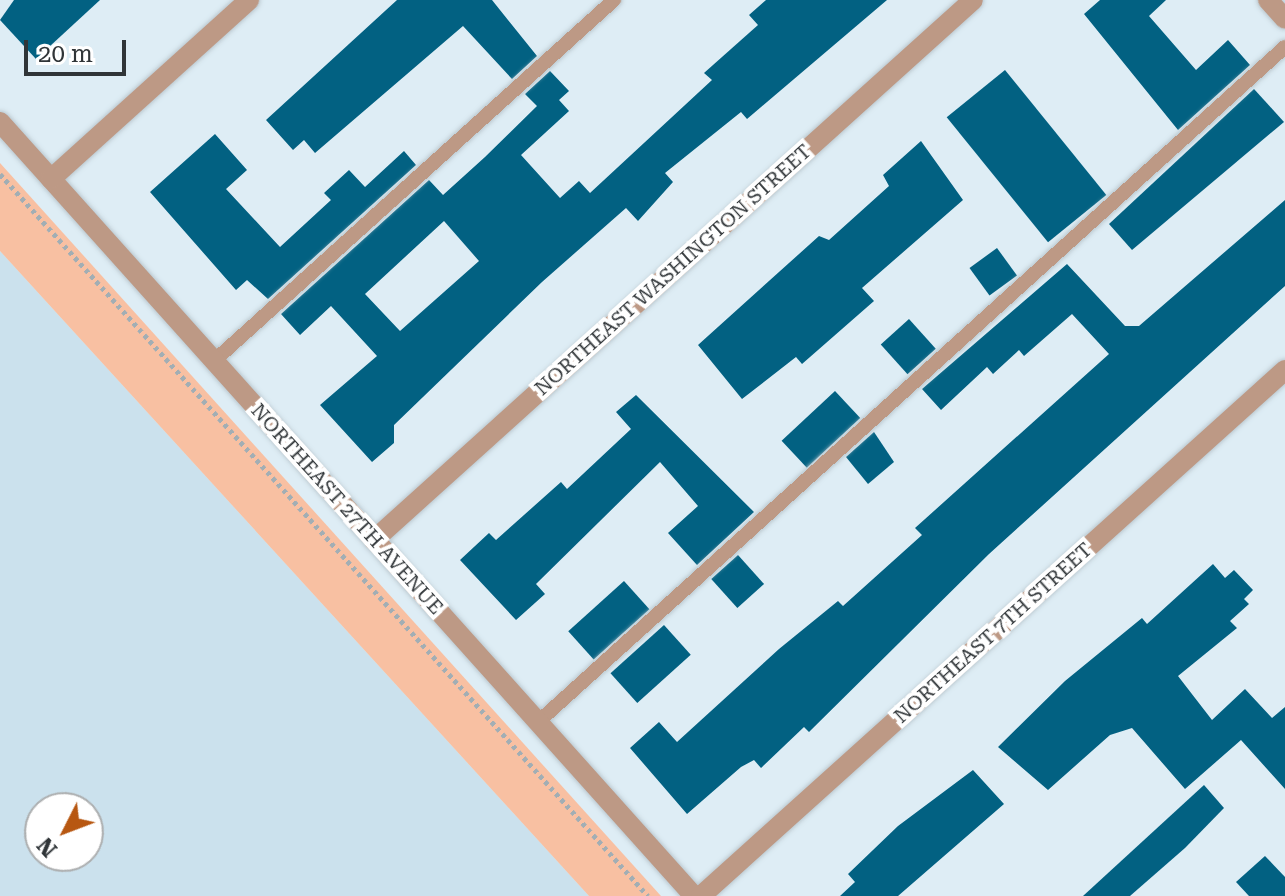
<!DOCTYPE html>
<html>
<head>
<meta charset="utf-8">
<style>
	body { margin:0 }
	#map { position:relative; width:1285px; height:896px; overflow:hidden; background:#deedf5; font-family:"Roboto Serif",serif }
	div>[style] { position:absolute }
	.built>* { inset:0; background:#cbe1ed }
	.green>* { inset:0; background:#f8c0a2 }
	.building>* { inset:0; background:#026182; transform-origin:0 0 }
	.path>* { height:5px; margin-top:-2.5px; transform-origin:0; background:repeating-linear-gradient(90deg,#a2aeb4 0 4px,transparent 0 8px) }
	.roads { filter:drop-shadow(0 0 2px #bbc8cf) drop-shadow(0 0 2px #bbc8cf) }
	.lane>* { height:14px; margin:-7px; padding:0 7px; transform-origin:7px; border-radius:7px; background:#bd9985 }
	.street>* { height:20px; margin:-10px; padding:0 10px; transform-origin:10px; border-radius:10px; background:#bd9985 }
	span { translate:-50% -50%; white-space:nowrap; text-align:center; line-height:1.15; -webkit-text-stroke:8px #fff; paint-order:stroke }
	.street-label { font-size:20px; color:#303538 }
	.north { position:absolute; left:24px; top:792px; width:80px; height:80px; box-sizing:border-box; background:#fff; border:2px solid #acaeaf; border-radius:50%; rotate:228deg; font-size:22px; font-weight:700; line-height:32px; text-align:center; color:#303538 }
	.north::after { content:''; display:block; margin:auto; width:28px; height:36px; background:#b75711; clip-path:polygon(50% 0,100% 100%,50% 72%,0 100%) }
	.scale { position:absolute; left:24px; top:40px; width:102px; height:36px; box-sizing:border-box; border:4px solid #303538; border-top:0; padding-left:10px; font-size:24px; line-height:28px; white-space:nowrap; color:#303538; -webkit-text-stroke:6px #fff; paint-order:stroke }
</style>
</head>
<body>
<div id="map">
	<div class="built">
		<i style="clip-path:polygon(evenodd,0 251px,589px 896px,0 896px,0 251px,40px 808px,88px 808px,88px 856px,40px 856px,40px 808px)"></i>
	</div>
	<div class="green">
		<i style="clip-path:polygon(0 163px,661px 896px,589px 896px,0 251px)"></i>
	</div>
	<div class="building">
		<i style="clip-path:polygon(14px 0,100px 0,36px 59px,0 20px)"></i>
		<i style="clip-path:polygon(397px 0,492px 0,537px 56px,512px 79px,463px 26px,315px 153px,304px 140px,293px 150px,266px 120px)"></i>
		<i style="clip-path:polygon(evenodd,766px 0,887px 0,747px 119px,741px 112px,665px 173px,673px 182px,638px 221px,626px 208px,542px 282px,394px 425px,394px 443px,372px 462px,320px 405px,377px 356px,331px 306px,300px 335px,281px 314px,429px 180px,443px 195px,485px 157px,537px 106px,525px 94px,550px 71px,569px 91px,559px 100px,569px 111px,521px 155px,560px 198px,579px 181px,590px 193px,712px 80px,704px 73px,758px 25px,749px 15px,766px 0,444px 221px,479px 261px,400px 331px,365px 294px,444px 221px)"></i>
		<i style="clip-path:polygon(1100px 0,1166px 0,1149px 16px,1196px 70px,1228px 40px,1250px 65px,1178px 130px,1084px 14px)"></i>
		<i style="left:1005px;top:70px;width:161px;height:75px;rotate:51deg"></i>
		<i style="clip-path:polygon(1254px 89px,1284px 122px,1132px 250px,1109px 224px)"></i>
		<i style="clip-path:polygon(215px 134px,247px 170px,226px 189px,280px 247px,331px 200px,324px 193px,349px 170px,365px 187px,404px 151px,416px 165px,268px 299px,247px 280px,236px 290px,150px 192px)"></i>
		<i style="clip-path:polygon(921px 141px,963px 200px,862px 288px,874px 301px,802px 364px,796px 357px,742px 399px,698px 345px,819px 236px,829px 240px,889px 186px,883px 175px)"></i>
		<i style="clip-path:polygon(1285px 200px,1285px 286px,989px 554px,809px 732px,804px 727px,761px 768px,754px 760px,741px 767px,687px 814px,630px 748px,659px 722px,677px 742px,779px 649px,838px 601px,843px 606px,922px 535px,915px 528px,1109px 354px,1072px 314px,1024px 356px,1019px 350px,993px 374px,987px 367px,941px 410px,922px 389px,1067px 264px,1125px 326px,1139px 326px)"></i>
		<i style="left:997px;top:248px;width:34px;height:34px;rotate:54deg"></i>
		<i style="left:909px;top:319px;width:40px;height:38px;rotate:48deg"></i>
		<i style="left:835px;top:391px;width:37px;height:73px;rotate:47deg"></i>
		<i style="clip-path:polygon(636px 395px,754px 512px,697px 565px,668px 533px,698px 506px,660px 462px,536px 584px,545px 594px,516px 620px,460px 560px,489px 533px,496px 540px,561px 482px,567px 489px,631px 429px,616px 412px)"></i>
		<i style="clip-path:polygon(874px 432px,894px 462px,868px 484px,846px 457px)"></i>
		<i style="left:738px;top:555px;width:39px;height:36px;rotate:48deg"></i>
		<i style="clip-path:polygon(1213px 564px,1225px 578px,1234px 570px,1253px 590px,1244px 599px,1249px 604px,1230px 621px,1237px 628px,1178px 676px,1212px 720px,1245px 689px,1272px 718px,1285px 707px,1285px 789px,1241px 740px,1185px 789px,1132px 728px,1110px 735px,1048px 790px,998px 747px,1065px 681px,1142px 618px,1147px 624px)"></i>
		<i style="left:624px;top:581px;width:38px;height:75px;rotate:48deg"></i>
		<i style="left:664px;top:625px;width:40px;height:72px;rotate:48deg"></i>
		<i style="clip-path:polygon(973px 770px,1004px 804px,898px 896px,840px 896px,855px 882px,848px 874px,898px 826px)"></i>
		<i style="clip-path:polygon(1204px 785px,1224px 808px,1185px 848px,1130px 896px,1083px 896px)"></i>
		<i style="clip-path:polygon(1265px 856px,1285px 877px,1285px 896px,1249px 896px,1236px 882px)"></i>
	</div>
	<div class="path">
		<i style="left:0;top:174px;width:970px;rotate:48.09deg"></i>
	</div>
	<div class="roads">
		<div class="lane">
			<i style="left:214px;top:361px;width:539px;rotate:-42.07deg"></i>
			<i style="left:537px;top:723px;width:1008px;rotate:-42.11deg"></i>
		</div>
		<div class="street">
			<i style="left:1268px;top:0;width:25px;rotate:48deg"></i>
			<i style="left:0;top:122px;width:1040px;rotate:48.12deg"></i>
			<i style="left:51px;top:179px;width:267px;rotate:-42.1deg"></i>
			<i style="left:374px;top:540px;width:806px;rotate:-42.03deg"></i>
			<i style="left:701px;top:896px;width:786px;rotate:-42.01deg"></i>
		</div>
	</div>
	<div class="street-label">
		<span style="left:673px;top:270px;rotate:-42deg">NORTHEAST WASHINGTON STREET</span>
		<span style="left:347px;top:509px;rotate:48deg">NORTHEAST 27TH AVENUE</span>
		<span style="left:993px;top:633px;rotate:-42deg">NORTHEAST 7TH STREET</span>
	</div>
	<div class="north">N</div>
	<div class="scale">20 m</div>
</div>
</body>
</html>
